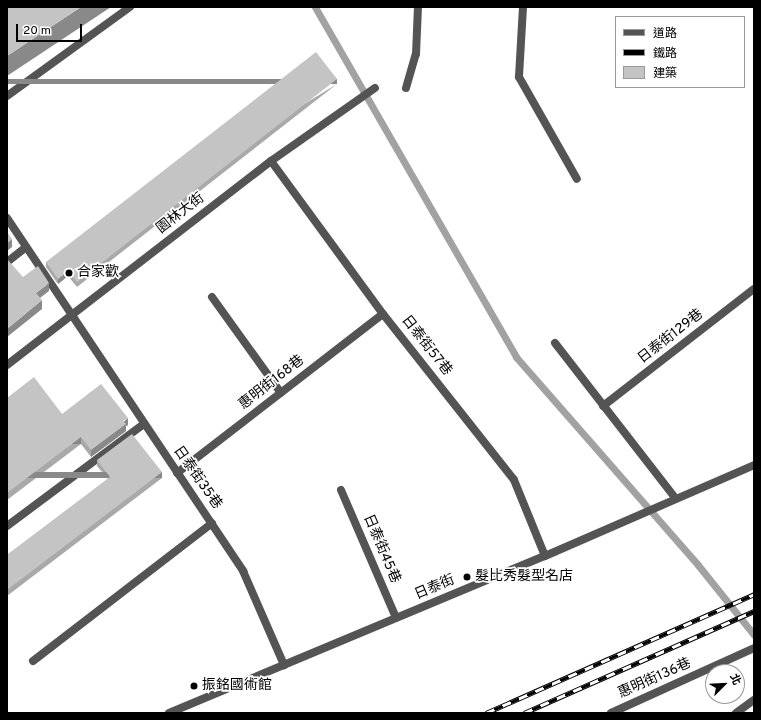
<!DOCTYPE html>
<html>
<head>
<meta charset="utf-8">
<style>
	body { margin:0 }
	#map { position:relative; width:761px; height:720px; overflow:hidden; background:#fff; font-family:Overpass,"Noto Sans TC",sans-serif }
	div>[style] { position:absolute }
	.stream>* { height:7px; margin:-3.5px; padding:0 3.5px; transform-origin:3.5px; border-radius:3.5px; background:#a2a2a2 }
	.service>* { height:8px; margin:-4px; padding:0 4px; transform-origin:4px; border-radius:4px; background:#545454 }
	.minor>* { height:8px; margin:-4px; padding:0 4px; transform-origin:4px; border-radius:4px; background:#545454 }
	.rail>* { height:4.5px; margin-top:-2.25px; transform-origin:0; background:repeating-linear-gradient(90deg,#fff 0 9px,#000 0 18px); box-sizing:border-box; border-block:1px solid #000 }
	.wall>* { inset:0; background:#a9a9a9 }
	.shaded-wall>* { inset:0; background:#898989; transform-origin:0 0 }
	.building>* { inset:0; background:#c4c4c4 }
	.dots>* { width:11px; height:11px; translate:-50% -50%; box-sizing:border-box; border:2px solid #fff; border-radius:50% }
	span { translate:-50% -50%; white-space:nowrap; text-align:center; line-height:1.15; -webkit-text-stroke:3.5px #fff; paint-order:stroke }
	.street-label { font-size:14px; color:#000 }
	.poi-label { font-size:14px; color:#000 }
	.left { translate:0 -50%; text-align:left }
	.frame { position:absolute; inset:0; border:8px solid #000; pointer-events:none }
	.legend { position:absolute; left:615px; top:16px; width:130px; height:72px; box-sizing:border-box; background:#fff; border:1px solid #999; margin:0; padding:5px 7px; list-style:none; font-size:12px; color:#000 }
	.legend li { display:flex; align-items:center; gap:8px; height:20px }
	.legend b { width:20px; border:1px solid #999 }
	.north { position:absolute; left:705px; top:664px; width:40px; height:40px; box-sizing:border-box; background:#fff; border:1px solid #999; border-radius:50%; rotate:66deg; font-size:11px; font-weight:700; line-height:16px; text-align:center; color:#000 }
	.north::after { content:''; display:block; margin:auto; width:14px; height:18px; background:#000; clip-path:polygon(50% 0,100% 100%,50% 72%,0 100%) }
	.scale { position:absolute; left:16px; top:24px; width:66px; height:18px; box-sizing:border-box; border:2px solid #000; border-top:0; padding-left:5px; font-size:12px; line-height:14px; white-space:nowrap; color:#000; -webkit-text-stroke:3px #fff; paint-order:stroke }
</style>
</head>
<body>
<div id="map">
	<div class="stream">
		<i style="left:315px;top:7px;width:404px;rotate:60.1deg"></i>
		<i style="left:516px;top:357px;width:276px;rotate:48.8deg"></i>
		<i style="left:698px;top:565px;width:90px;rotate:51.3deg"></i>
	</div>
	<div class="service">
		<i style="left:523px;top:7px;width:70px;rotate:93.3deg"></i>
		<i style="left:519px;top:77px;width:117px;rotate:60.4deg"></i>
		<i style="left:212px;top:297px;width:118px;rotate:54.3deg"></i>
		<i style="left:555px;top:343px;width:197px;rotate:52.2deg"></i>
		<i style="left:603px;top:406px;width:191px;rotate:-37.8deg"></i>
		<i style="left:341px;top:490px;width:139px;rotate:66.7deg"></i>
		<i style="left:7px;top:526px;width:171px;rotate:-36.7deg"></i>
		<i style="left:33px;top:661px;width:226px;rotate:-37.6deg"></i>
		<i style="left:611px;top:713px;width:157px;rotate:-24.4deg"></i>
		<i style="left:736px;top:713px;width:22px;rotate:-36deg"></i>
	</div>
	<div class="minor">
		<i style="left:406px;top:88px;width:35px;rotate:-74deg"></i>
		<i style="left:416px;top:54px;width:47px;rotate:-87.6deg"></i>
		<i style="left:7px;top:96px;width:152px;rotate:-35.9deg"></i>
		<i style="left:271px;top:161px;width:190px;rotate:53.8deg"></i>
		<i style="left:383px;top:314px;width:211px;rotate:51.7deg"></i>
		<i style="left:514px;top:480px;width:82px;rotate:67.8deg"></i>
		<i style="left:7px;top:218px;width:425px;rotate:56.2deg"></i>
		<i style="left:243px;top:571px;width:103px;rotate:66.4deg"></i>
		<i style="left:7px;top:262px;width:24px;rotate:-38deg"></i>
		<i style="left:7px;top:365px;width:334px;rotate:-37.7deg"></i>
		<i style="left:271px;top:161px;width:127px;rotate:-35.1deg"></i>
		<i style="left:177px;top:473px;width:260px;rotate:-37.7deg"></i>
		<i style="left:169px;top:713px;width:407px;rotate:-22.7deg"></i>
		<i style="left:545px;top:556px;width:228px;rotate:-23.5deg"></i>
	</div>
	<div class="rail">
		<i style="left:486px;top:713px;width:293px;rotate:-23.9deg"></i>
		<i style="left:524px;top:713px;width:252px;rotate:-23.9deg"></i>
	</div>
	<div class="wall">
		<i style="clip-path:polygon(337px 84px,77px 287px,68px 276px,58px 284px,46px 267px,46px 262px)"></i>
		<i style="clip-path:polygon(7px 398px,62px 414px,128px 425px,126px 426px,126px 431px,91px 457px,81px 444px,7px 500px)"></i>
		<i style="clip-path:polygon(97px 460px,162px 478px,7px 596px,7px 555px,108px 479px,97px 466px)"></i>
	</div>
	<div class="shaded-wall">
		<i style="clip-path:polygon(81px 7px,111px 7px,7px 76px,7px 56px)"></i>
		<i style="left:337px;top:79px;width:5px;height:330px;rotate:90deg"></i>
		<i style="clip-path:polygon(12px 239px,12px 247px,7px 251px,7px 243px)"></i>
		<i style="clip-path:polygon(68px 271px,68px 276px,58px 284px,58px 279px)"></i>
		<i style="clip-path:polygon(49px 283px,49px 291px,36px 301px,36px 293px)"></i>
		<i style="clip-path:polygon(42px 300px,42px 309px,7px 337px,7px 329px)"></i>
		<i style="clip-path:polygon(128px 418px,128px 425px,126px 426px,126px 431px,91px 457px,91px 450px)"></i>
		<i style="left:81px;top:437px;width:7px;height:93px;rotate:90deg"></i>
		<i style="left:162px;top:472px;width:6px;height:195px;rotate:90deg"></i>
	</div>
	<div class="building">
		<i style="clip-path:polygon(7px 7px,81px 7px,7px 56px)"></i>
		<i style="clip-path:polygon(316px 52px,337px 79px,77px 282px,68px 271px,58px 279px,46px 262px)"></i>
		<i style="clip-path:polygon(7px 232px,12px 239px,7px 243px)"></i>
		<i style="clip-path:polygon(7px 259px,23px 277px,38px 266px,49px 283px,36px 293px,42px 300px,7px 329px)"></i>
		<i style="clip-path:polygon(34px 377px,62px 414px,101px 384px,128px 418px,123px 421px,126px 424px,91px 450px,81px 437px,7px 493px,7px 398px)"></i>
		<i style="clip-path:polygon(132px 434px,162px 472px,7px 590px,7px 555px,110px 477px,97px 460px)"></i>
	</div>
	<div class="dots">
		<i style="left:69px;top:273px;background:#000"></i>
		<i style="left:467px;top:577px;background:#000"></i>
		<i style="left:194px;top:686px;background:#000"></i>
	</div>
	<div class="street-label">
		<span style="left:181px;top:214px;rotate:-38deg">園林大街</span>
		<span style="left:671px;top:337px;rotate:-38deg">日泰街129巷</span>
		<span style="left:426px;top:346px;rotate:52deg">日泰街57巷</span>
		<span style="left:272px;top:383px;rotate:-38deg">惠明街168巷</span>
		<span style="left:197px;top:478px;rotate:55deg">日泰街35巷</span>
		<span style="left:381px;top:549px;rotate:67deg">日泰街45巷</span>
		<span style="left:435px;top:588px;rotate:-23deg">日泰街</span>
		<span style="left:655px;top:679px;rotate:-24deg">惠明街136巷</span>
	</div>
	<div class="poi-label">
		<span class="left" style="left:77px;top:273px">合家歡</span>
		<span class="left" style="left:475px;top:577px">髮比秀髮型名店</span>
		<span class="left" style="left:202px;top:686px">振銘國術館</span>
	</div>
	<div class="frame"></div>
	<ul class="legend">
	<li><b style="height:5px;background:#545454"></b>道路</li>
	<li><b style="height:5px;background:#000"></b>鐵路</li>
	<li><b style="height:11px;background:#c4c4c4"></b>建築</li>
	</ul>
	<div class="north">北</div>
	<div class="scale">20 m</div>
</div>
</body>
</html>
